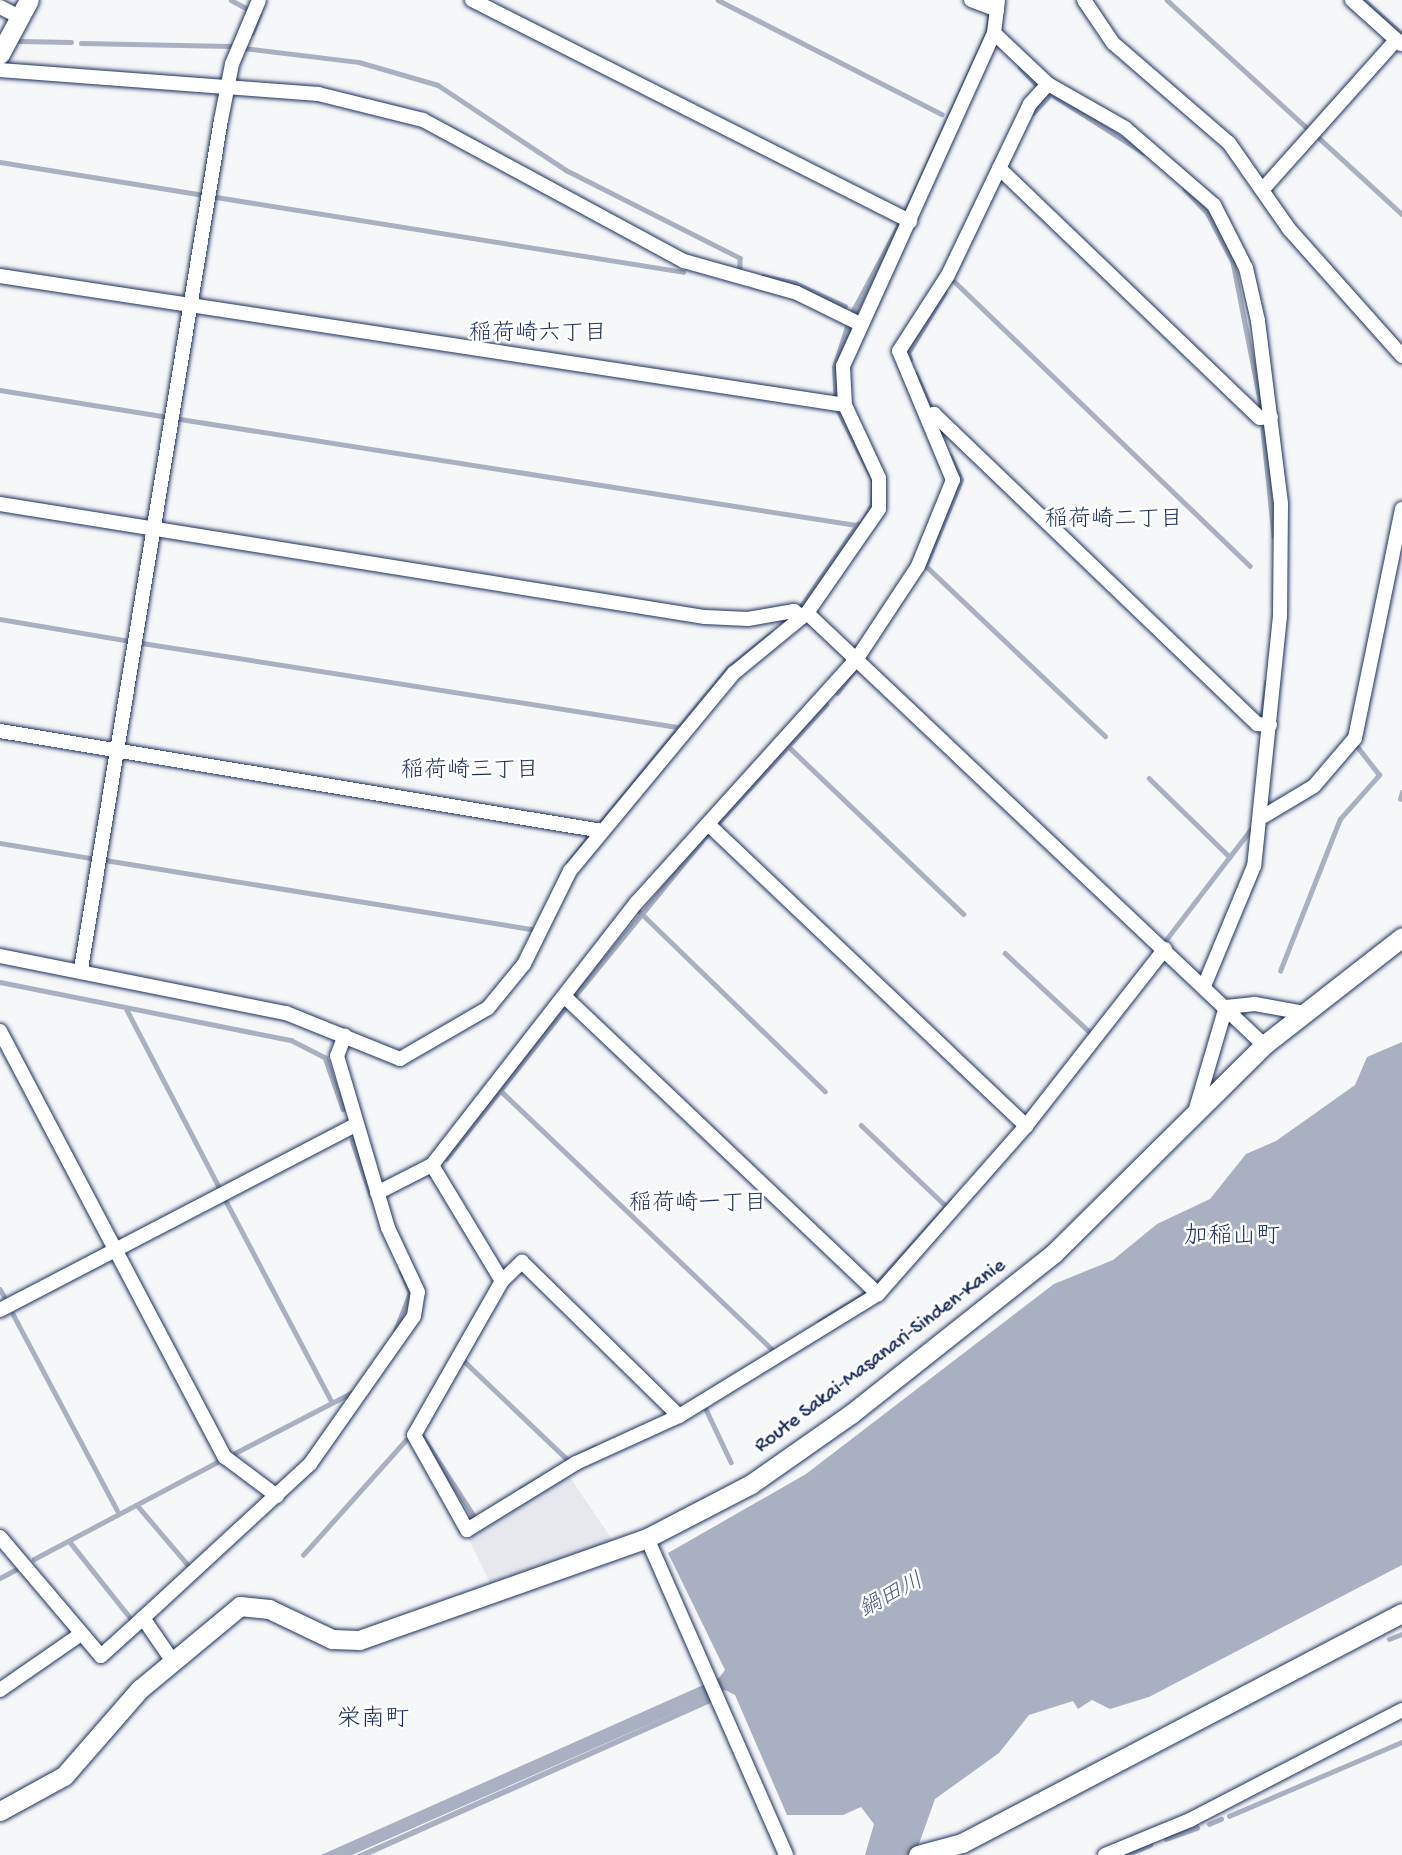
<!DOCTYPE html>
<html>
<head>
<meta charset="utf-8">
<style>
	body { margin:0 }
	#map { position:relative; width:1402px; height:1855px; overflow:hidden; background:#f6f7f9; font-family:"Gochi Hand","Klee One",sans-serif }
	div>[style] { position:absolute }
	.built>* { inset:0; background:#e6e8ee }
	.water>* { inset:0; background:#a9b0c1 }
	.stream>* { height:4.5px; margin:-2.25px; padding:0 2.25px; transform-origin:2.25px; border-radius:2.25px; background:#a9b0c1 }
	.roads { filter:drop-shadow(0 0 2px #1b2f5e) drop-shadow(0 0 2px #1b2f5e) }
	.street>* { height:14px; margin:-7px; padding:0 7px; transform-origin:7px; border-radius:7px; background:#fff }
	.secondary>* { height:19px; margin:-9.5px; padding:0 9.5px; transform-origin:9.5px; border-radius:9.5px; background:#fff }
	span { translate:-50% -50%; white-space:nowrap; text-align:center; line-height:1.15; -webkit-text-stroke:5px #fff; paint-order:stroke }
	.street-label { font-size:21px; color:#1b2f5e }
	.neighbourhood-label { font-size:23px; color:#1b2f5e }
	.water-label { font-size:23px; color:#4d5c81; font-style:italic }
	.quarter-label { font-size:24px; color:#1b2f5e }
</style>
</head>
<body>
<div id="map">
	<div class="built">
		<i style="clip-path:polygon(567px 1473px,616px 1545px,493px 1589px,467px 1536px)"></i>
	</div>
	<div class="water">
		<i style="clip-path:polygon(990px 0,989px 36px,855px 319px,839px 368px,875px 482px,875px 503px,856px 529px,870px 504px,871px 481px,834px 408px,832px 367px,849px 314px,903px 213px,985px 33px)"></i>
		<i style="clip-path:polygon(1402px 1042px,1402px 1565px,1149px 1697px,1110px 1709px,1092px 1700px,1078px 1709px,1073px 1701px,1029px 1715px,999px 1753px,935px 1799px,915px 1855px,865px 1855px,874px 1824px,861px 1807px,843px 1815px,787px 1815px,735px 1695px,725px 1690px,708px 1697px,715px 1701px,370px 1855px,356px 1855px,688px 1707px,352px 1855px,321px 1855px,719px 1678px,725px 1670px,668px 1553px,806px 1474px,1054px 1284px,1113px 1260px,1157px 1224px,1210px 1199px,1246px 1154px,1276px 1141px,1355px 1085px,1367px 1057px)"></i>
	</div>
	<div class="stream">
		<i style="left:231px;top:0;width:17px;rotate:28deg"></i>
		<i style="left:718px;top:0;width:251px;rotate:27deg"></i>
		<i style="left:1167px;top:0;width:188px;rotate:42.4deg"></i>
		<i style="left:1364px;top:0;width:51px;rotate:41.8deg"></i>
		<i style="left:252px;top:33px;width:19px;rotate:-69deg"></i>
		<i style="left:20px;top:41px;width:51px;rotate:1.1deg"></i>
		<i style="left:81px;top:43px;width:150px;rotate:1.1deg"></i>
		<i style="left:243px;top:48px;width:117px;rotate:6.9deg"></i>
		<i style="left:359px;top:62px;width:82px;rotate:16.2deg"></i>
		<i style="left:438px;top:85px;width:154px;rotate:33.6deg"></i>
		<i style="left:566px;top:170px;width:195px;rotate:26.8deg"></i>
		<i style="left:740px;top:258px;width:14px;rotate:90deg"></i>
		<i style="left:1020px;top:67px;width:23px;rotate:47deg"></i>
		<i style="left:1033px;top:113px;width:26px;rotate:-47deg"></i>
		<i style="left:1051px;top:94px;width:110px;rotate:32.4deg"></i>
		<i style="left:1319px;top:138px;width:113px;rotate:42.5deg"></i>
		<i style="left:0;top:162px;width:206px;rotate:9.2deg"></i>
		<i style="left:1185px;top:189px;width:34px;rotate:47deg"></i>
		<i style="left:1208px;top:214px;width:54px;rotate:62.5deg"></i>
		<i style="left:1233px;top:262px;width:146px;rotate:78.9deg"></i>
		<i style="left:216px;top:197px;width:473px;rotate:9.1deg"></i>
		<i style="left:763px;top:276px;width:33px;rotate:12deg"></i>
		<i style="left:795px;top:283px;width:55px;rotate:24.7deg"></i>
		<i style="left:953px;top:280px;width:412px;rotate:43.9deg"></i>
		<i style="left:910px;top:360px;width:7px;rotate:-106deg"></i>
		<i style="left:908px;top:353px;width:71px;rotate:-58.8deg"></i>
		<i style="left:916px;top:374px;width:34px;rotate:66deg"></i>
		<i style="left:0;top:390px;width:165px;rotate:9.1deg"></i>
		<i style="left:180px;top:419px;width:684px;rotate:8.91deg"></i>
		<i style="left:1263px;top:429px;width:108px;rotate:84.1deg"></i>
		<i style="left:926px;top:566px;width:247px;rotate:43.5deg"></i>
		<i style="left:925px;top:567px;width:94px;rotate:-67.5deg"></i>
		<i style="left:961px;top:480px;width:26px;rotate:-115deg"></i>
		<i style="left:797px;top:612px;width:107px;rotate:-55.3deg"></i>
		<i style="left:0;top:619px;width:132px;rotate:9.6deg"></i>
		<i style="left:142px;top:643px;width:543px;rotate:8.91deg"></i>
		<i style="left:837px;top:693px;width:26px;rotate:-53deg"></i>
		<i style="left:1262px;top:716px;width:34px;rotate:-83deg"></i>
		<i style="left:790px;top:748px;width:240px;rotate:43.7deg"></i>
		<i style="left:1149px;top:778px;width:113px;rotate:44.3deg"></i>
		<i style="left:1400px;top:799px;width:7px;rotate:-74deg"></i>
		<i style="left:602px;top:821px;width:198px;rotate:-50.5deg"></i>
		<i style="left:728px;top:668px;width:56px;rotate:-38.5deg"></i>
		<i style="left:719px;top:822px;width:159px;rotate:-47.6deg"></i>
		<i style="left:0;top:843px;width:92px;rotate:9.4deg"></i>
		<i style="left:105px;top:860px;width:437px;rotate:9.2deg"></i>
		<i style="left:568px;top:863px;width:40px;rotate:-51deg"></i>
		<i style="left:639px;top:911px;width:259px;rotate:44.1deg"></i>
		<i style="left:1165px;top:941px;width:146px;rotate:-52.5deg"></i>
		<i style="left:1005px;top:953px;width:119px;rotate:43deg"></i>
		<i style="left:1280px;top:971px;width:163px;rotate:-68.5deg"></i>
		<i style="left:1340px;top:819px;width:59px;rotate:-48.4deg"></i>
		<i style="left:1379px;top:775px;width:34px;rotate:-128deg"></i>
		<i style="left:0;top:982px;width:297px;rotate:11.3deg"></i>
		<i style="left:291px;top:1040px;width:38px;rotate:27deg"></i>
		<i style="left:325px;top:1057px;width:55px;rotate:70.9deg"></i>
		<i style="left:574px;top:997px;width:212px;rotate:-50.7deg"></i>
		<i style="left:127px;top:1010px;width:199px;rotate:62.5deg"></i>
		<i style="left:502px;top:1092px;width:374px;rotate:43.6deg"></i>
		<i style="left:861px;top:1125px;width:117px;rotate:43.6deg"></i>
		<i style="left:352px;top:1140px;width:58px;rotate:70.9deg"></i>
		<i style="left:446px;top:1159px;width:194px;rotate:-51.7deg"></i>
		<i style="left:226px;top:1201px;width:227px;rotate:62.2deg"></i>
		<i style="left:878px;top:1282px;width:110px;rotate:-47.9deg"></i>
		<i style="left:0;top:1289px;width:8px;rotate:60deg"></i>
		<i style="left:13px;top:1314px;width:222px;rotate:62deg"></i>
		<i style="left:819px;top:1322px;width:59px;rotate:-31.8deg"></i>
		<i style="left:395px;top:1331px;width:41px;rotate:-68.5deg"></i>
		<i style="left:410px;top:1293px;width:23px;rotate:-113deg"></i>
		<i style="left:463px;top:1360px;width:144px;rotate:43.6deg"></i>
		<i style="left:705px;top:1407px;width:61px;rotate:64.7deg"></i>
		<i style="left:423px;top:1437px;width:98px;rotate:57.1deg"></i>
		<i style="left:235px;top:1453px;width:135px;rotate:-27.3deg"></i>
		<i style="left:521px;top:1489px;width:85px;rotate:-29.6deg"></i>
		<i style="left:137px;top:1505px;width:80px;rotate:49.6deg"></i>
		<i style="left:70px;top:1542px;width:100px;rotate:51.5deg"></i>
		<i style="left:303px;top:1555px;width:154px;rotate:-48.2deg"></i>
		<i style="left:34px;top:1559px;width:209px;rotate:-27.9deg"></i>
		<i style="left:0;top:1578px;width:24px;rotate:-28deg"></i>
		<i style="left:1389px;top:1639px;width:14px;rotate:-21deg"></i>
		<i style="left:1229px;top:1816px;width:188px;rotate:-23.2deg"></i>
		<i style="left:1209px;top:1824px;width:13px;rotate:-23deg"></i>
		<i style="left:1166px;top:1839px;width:33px;rotate:-20deg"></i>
		<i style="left:1126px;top:1855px;width:26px;rotate:-23deg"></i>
	</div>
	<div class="roads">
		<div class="street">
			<i style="left:472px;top:0;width:491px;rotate:26.8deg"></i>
			<i style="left:971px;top:0;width:28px;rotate:21deg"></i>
			<i style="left:1084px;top:0;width:52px;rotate:56deg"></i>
			<i style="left:1113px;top:43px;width:153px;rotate:40.8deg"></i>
			<i style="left:1229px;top:143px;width:105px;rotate:55.1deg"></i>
			<i style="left:1289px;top:229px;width:170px;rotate:48.3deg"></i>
			<i style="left:1352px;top:0;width:66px;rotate:41.9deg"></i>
			<i style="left:0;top:7px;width:22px;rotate:27deg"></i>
			<i style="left:994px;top:33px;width:74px;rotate:43.4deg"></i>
			<i style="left:1048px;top:84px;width:89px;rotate:29.7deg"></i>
			<i style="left:1125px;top:128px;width:118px;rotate:40.9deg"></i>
			<i style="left:1214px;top:205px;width:71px;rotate:63.1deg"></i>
			<i style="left:1246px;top:268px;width:54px;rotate:77.2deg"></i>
			<i style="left:1258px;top:321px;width:184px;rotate:82.8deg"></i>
			<i style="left:1281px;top:504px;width:112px;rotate:90.5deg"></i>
			<i style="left:1280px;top:616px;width:251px;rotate:95.9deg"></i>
			<i style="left:1254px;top:866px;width:128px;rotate:112.6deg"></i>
			<i style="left:0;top:70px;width:319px;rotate:4.3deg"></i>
			<i style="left:318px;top:94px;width:108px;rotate:13.9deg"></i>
			<i style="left:423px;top:120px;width:297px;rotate:28.4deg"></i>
			<i style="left:684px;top:261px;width:117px;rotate:15.8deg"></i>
			<i style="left:797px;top:293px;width:68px;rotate:26.2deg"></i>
			<i style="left:999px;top:168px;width:361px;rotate:43.8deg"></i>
			<i style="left:1260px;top:418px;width:11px;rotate:-5deg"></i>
			<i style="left:1263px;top:189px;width:200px;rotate:-48.2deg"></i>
			<i style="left:0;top:276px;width:855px;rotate:8.68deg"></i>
			<i style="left:928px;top:417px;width:7px;rotate:-27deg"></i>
			<i style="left:934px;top:414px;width:448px;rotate:43.8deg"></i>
			<i style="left:1257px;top:724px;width:13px;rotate:4deg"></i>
			<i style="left:0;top:504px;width:714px;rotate:9.11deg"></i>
			<i style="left:705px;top:617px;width:43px;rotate:2.7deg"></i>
			<i style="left:748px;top:619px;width:47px;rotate:-9.9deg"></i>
			<i style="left:794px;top:611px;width:10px;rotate:37deg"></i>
			<i style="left:807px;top:613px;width:629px;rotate:43.39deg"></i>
			<i style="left:0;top:731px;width:610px;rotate:9.43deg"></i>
			<i style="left:1264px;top:816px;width:58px;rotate:-31deg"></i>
			<i style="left:1314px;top:786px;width:63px;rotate:-49.5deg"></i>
			<i style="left:1355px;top:738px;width:234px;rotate:-78.4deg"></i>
			<i style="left:708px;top:824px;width:439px;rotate:43.5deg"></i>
			<i style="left:0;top:956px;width:292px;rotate:11.3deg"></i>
			<i style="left:286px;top:1013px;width:123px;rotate:22deg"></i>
			<i style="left:400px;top:1059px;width:102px;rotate:-30.1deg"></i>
			<i style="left:488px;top:1008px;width:57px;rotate:-50.7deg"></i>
			<i style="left:524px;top:964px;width:104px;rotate:-63.7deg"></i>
			<i style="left:570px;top:871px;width:257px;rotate:-50.4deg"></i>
			<i style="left:734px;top:673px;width:94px;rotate:-39.4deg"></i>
			<i style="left:807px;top:613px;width:126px;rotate:-55.3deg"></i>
			<i style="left:879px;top:509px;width:31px;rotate:-90deg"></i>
			<i style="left:879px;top:478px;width:81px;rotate:-115deg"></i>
			<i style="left:845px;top:405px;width:39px;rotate:-93deg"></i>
			<i style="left:843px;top:366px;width:366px;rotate:-65.6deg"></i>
			<i style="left:994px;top:33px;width:33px;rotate:-83deg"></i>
			<i style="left:81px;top:969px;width:860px;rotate:-80.64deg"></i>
			<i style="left:221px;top:120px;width:57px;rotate:-78.9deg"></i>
			<i style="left:232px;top:64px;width:69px;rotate:-67.1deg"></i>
			<i style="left:564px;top:996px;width:433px;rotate:43.5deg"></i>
			<i style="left:0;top:1031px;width:482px;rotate:62.2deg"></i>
			<i style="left:225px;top:1457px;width:65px;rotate:36.9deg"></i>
			<i style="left:1195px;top:1112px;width:109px;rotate:-73.6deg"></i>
			<i style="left:1226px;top:1007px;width:29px;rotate:-6deg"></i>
			<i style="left:1255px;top:1004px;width:51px;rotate:10.2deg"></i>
			<i style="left:432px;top:1165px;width:135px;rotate:58.9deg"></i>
			<i style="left:502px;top:1281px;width:28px;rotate:-44deg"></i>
			<i style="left:522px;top:1262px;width:220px;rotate:44.4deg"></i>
			<i style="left:377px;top:1193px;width:62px;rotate:-27deg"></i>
			<i style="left:432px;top:1165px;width:333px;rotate:-52.1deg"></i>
			<i style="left:637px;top:902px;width:330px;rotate:-47.9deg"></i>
			<i style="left:858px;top:657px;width:109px;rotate:-56.6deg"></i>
			<i style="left:918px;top:566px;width:93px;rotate:-67.9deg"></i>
			<i style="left:953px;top:480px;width:140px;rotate:-112.7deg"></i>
			<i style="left:899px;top:351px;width:90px;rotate:-57.2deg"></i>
			<i style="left:948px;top:275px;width:190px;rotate:-64.4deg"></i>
			<i style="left:1030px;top:104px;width:27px;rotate:-48deg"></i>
			<i style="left:502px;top:1281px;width:177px;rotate:119.7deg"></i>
			<i style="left:414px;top:1435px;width:109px;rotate:60.8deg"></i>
			<i style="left:467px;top:1530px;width:128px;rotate:-31.6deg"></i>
			<i style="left:576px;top:1463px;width:113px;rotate:-24.5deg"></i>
			<i style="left:679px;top:1416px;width:233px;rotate:-31.5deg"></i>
			<i style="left:878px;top:1294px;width:224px;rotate:-48.6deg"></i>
			<i style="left:1026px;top:1126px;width:225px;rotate:-51.9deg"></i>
			<i style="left:0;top:1310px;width:400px;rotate:-27.5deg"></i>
			<i style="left:0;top:1537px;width:156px;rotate:49.7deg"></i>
			<i style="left:101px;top:1656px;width:57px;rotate:-42.1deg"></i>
			<i style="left:143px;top:1618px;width:51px;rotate:55.4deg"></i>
			<i style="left:647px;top:1538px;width:346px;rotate:66.3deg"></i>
			<i style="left:143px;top:1618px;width:227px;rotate:-42.7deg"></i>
			<i style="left:310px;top:1464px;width:181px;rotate:-54.9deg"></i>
			<i style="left:414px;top:1316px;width:24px;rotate:-81deg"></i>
			<i style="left:418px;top:1292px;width:71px;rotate:-115.1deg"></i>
			<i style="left:388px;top:1228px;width:179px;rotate:-106.5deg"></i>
			<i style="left:337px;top:1056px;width:22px;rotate:-69deg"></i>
			<i style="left:0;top:1690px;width:98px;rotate:-34.7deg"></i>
			<i style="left:1105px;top:1855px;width:92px;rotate:-22.4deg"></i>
			<i style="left:1190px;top:1820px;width:239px;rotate:-27.4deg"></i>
		</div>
		<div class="secondary">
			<i style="left:0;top:54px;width:61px;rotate:-61.8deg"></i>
			<i style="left:0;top:1811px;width:73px;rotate:-28.7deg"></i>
			<i style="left:64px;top:1776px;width:116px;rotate:-48.9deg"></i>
			<i style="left:140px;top:1689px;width:130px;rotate:-39.7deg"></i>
			<i style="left:240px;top:1606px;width:29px;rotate:6deg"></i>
			<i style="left:269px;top:1609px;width:70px;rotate:25.5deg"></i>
			<i style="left:332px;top:1639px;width:27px;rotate:2deg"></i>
			<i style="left:359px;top:1640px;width:306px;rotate:-19.5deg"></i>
			<i style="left:647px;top:1538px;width:117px;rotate:-27.4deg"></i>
			<i style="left:751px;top:1484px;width:122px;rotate:-35deg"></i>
			<i style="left:851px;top:1414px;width:259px;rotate:-38.4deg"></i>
			<i style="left:1054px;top:1253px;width:296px;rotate:-44.7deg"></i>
			<i style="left:1264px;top:1045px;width:175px;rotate:-38deg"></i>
			<i style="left:918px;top:1855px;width:46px;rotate:-15.3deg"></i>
			<i style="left:962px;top:1843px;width:496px;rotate:-27.6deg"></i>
		</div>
	</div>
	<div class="street-label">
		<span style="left:881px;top:1357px;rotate:-37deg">Route Sakai-Masanari-Sinden-Kanie</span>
	</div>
	<div class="neighbourhood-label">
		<span style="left:538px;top:335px">稲荷崎六丁目</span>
		<span style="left:1114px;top:521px">稲荷崎二丁目</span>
		<span style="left:470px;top:772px">稲荷崎三丁目</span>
		<span style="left:698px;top:1205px">稲荷崎一丁目</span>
	</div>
	<div class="water-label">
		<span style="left:892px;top:1597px;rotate:-28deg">鍋田川</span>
	</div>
	<div class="quarter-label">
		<span style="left:1232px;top:1238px">加稲山町</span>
		<span style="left:373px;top:1721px">栄南町</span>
	</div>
</div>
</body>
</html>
